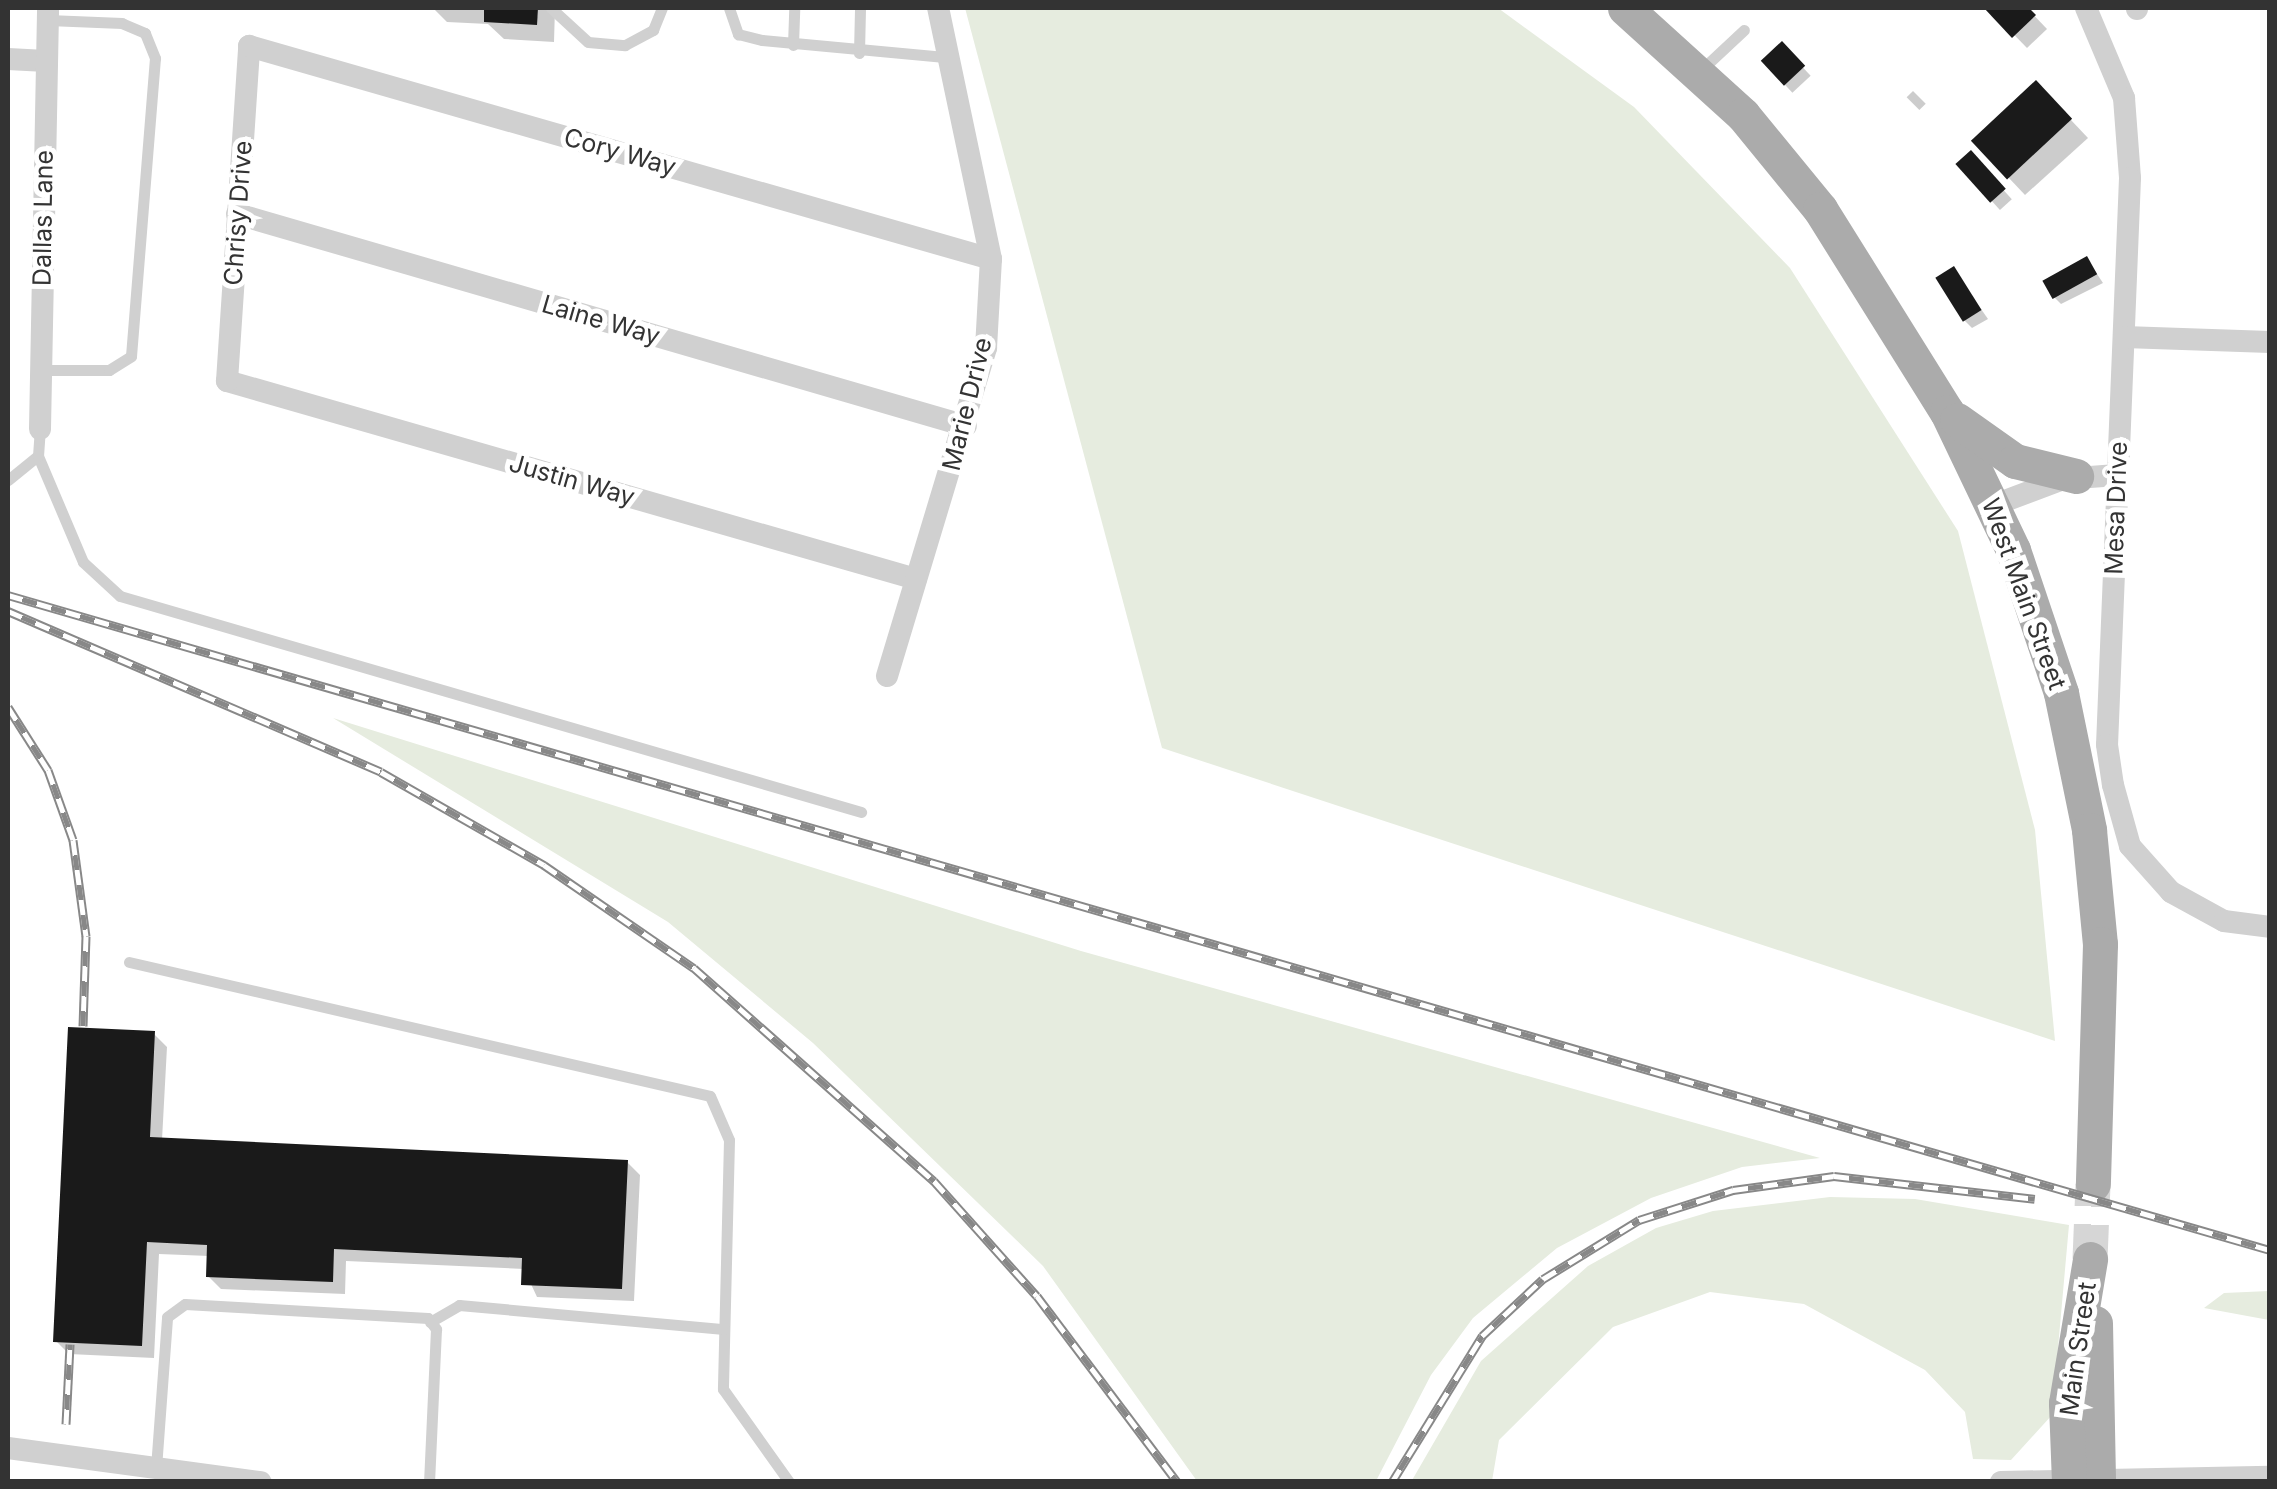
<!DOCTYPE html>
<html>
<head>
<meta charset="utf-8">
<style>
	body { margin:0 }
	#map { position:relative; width:2277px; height:1489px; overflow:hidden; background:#fff; font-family:Inter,sans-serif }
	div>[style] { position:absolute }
	.green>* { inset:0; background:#e6ecdf }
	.shadow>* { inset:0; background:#0003; transform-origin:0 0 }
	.building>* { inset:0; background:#1a1a1a; transform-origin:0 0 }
	.primary-tunnel>* { height:35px; margin-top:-17.5px; transform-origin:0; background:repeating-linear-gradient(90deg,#d6d6d6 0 35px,transparent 0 53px) }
	.lane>* { height:11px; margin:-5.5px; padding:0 5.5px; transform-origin:5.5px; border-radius:5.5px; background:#d0d0d0 }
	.street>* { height:22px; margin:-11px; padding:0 11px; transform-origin:11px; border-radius:11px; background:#d0d0d0 }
	.primary>* { height:35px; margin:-17.5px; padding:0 17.5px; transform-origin:17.5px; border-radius:17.5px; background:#ababab }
	.rail>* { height:9px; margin-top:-4.5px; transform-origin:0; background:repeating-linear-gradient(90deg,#fff 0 15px,#888 0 30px); box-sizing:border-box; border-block:2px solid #888 }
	span { translate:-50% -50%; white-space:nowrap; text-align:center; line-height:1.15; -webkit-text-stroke:10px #fff; paint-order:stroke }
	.street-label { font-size:25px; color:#333 }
	.frame { position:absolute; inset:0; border:10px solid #333; pointer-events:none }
</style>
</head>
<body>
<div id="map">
	<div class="green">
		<i style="clip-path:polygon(965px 8px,1498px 8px,1634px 107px,1790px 268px,1958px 531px,2035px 830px,2055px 1041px,1162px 748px)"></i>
		<i style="clip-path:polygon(333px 718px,1081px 951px,1820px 1158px,1742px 1167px,1651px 1198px,1557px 1248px,1473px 1318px,1431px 1375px,1376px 1481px,1197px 1481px,1043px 1266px,813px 1043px,668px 922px)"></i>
		<i style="clip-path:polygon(1830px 1197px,1915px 1199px,2069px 1225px,2052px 1415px,2011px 1460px,1973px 1459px,1965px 1412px,1925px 1370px,1804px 1304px,1710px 1292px,1613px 1327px,1499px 1440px,1492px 1481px,1411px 1482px,1481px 1361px,1588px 1266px,1656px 1228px,1713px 1211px)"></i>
		<i style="clip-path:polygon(2269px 1291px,2269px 1320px,2204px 1308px,2224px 1293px)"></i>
	</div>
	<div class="shadow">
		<i style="clip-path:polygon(433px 8px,555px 8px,554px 42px,504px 39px,488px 24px,447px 22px)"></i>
		<i style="clip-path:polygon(1988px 8px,2027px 8px,2047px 29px,2027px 48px)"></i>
		<i style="left:1782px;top:45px;width:42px;height:25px;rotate:47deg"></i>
		<i style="left:1913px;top:91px;width:18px;height:9px;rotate:45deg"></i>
		<i style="clip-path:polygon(2053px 101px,2088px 138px,2025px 195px,1973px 140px)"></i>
		<i style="left:1971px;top:154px;width:61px;height:16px;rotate:48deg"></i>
		<i style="clip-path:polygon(2087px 259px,2103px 283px,2061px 304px,2053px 296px)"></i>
		<i style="clip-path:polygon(1953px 269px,1988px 319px,1972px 328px,1964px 320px)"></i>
		<i style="clip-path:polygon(154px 1034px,167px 1047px,162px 1140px,627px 1162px,640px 1175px,634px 1301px,537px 1297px,524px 1269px,346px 1261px,345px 1294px,221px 1289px,208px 1276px,209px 1256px,159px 1254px,154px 1358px,69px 1354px,56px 1341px)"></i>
	</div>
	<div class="building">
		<i style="clip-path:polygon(484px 8px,538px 8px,537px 25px,484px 22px)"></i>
		<i style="clip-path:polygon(1984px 8px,2029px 8px,2036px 15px,2012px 38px)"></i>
		<i style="left:1782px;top:41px;width:34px;height:29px;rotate:47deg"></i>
		<i style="left:2036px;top:80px;width:53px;height:89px;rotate:47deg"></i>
		<i style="left:1971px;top:150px;width:52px;height:21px;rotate:48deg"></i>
		<i style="left:2087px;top:256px;width:21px;height:51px;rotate:61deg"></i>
		<i style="left:1954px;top:266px;width:52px;height:22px;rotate:58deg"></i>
		<i style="clip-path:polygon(68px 1027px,155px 1031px,150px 1137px,628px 1160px,622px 1289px,521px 1285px,522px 1258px,334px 1249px,333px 1282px,206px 1277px,207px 1245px,147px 1242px,142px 1346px,53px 1342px)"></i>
	</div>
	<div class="primary-tunnel">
		<i style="left:2090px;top:1259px;width:75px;rotate:-87.7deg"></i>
	</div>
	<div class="lane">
		<i style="left:551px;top:8px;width:50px;rotate:42.6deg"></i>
		<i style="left:588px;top:42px;width:37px;rotate:5deg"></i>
		<i style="left:625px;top:45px;width:32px;rotate:-28deg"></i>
		<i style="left:653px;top:30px;width:24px;rotate:-68deg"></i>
		<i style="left:729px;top:8px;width:28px;rotate:71deg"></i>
		<i style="left:738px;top:34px;width:25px;rotate:14deg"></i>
		<i style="left:762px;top:40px;width:186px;rotate:5.3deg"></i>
		<i style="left:793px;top:45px;width:37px;rotate:-88deg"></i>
		<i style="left:859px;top:53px;width:45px;rotate:-88.7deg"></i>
		<i style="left:1700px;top:71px;width:60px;rotate:-43deg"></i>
		<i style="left:41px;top:370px;width:68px"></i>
		<i style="left:109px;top:370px;width:26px;rotate:-32deg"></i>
		<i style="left:131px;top:356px;width:299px;rotate:-85.4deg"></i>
		<i style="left:155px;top:58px;width:27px;rotate:-112deg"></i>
		<i style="left:145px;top:33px;width:25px;rotate:-157deg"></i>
		<i style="left:122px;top:23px;width:74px;rotate:-177.7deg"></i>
		<i style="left:38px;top:456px;width:115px;rotate:67deg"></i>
		<i style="left:83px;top:562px;width:50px;rotate:42.6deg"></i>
		<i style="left:120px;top:596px;width:772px;rotate:16.25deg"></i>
		<i style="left:8px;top:480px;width:38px;rotate:-39deg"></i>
		<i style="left:38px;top:456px;width:27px;rotate:-86deg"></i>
		<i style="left:129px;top:962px;width:596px;rotate:12.99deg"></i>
		<i style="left:710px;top:1096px;width:48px;rotate:66.6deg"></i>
		<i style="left:729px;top:1140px;width:249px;rotate:91.4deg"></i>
		<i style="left:723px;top:1389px;width:114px;rotate:54.6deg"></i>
		<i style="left:430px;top:1322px;width:34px;rotate:-30deg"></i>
		<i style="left:459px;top:1305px;width:266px;rotate:5.2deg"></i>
		<i style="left:156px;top:1468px;width:151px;rotate:-85.8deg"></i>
		<i style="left:167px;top:1317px;width:22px;rotate:-36deg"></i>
		<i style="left:185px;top:1304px;width:243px;rotate:3.3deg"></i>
		<i style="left:428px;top:1318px;width:14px;rotate:54deg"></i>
		<i style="left:436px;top:1329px;width:153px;rotate:92.6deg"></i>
	</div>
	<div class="street">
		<i style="left:2086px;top:8px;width:98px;rotate:67.1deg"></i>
		<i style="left:2124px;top:98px;width:80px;rotate:85.7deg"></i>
		<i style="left:2130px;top:178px;width:567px;rotate:92.32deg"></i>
		<i style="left:2107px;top:745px;width:40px;rotate:81.5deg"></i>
		<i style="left:2113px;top:785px;width:63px;rotate:74.4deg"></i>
		<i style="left:2130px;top:846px;width:62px;rotate:48.3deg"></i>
		<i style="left:2171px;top:892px;width:60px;rotate:28.7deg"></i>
		<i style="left:2224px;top:921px;width:46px;rotate:7.4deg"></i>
		<i style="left:2137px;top:9px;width:1px;rotate:-90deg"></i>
		<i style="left:8px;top:59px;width:38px;rotate:3deg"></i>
		<i style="left:237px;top:214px;width:759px;rotate:16.21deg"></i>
		<i style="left:2124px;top:337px;width:146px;rotate:2deg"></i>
		<i style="left:40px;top:429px;width:421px;rotate:-88.9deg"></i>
		<i style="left:1994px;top:505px;width:74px;rotate:-20.6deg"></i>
		<i style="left:2063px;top:479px;width:54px;rotate:-4.2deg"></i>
		<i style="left:916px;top:579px;width:717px;rotate:-163.97deg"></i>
		<i style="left:227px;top:381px;width:336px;rotate:-86.2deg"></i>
		<i style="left:249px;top:46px;width:772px;rotate:16.02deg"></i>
		<i style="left:887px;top:676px;width:343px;rotate:-73.2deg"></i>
		<i style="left:986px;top:348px;width:89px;rotate:-86.8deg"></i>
		<i style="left:991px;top:259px;width:257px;rotate:-101.9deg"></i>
		<i style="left:8px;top:1448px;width:255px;rotate:7.7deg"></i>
		<i style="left:2001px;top:1482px;width:269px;rotate:-1.1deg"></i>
	</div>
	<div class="primary">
		<i style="left:1625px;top:8px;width:159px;rotate:42.2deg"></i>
		<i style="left:1743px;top:115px;width:122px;rotate:50.7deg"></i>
		<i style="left:1820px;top:209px;width:239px;rotate:58deg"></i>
		<i style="left:1947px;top:412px;width:153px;rotate:64.4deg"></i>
		<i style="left:2013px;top:550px;width:151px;rotate:71.4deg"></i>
		<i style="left:2061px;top:693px;width:140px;rotate:78.4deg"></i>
		<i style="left:2089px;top:830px;width:115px;rotate:84.5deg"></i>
		<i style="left:2100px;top:944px;width:240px;rotate:91.7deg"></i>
		<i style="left:1957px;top:420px;width:71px;rotate:35.3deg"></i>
		<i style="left:2015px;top:461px;width:63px;rotate:13.8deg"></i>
		<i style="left:2095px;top:1323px;width:159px;rotate:88.9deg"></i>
		<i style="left:2069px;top:1482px;width:79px;rotate:-92.2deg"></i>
		<i style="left:2066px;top:1403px;width:146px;rotate:-80.5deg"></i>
	</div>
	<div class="rail">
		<i style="left:8px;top:595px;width:2355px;rotate:16.15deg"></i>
		<i style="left:8px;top:611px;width:406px;rotate:23.3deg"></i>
		<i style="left:381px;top:772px;width:188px;rotate:29.7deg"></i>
		<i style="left:544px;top:865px;width:182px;rotate:34.5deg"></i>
		<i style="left:694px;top:968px;width:321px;rotate:41.6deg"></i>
		<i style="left:934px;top:1181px;width:154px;rotate:48.2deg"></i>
		<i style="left:1037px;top:1296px;width:233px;rotate:53deg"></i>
		<i style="left:8px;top:707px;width:75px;rotate:57.6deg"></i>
		<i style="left:48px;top:770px;width:74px;rotate:70.3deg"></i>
		<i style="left:73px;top:840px;width:97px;rotate:82.3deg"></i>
		<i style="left:86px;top:936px;width:90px;rotate:91.9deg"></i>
		<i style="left:66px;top:1424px;width:80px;rotate:-87.1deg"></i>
		<i style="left:1392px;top:1482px;width:172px;rotate:-58.3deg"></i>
		<i style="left:1482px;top:1336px;width:83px;rotate:-43.1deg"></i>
		<i style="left:1543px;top:1279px;width:113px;rotate:-31.6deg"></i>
		<i style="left:1639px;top:1220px;width:99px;rotate:-17.7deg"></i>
		<i style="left:1733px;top:1190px;width:102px;rotate:-7.9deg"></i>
		<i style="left:1834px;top:1176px;width:202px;rotate:6.5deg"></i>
	</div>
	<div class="street-label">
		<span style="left:620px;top:152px;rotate:16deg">Cory Way</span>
		<span style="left:238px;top:213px;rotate:-86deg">Chrisy Drive</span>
		<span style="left:43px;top:218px;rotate:-89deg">Dallas Lane</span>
		<span style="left:601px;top:320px;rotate:16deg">Laine Way</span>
		<span style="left:967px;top:404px;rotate:-76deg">Marie Drive</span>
		<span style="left:572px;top:480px;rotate:16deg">Justin Way</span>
		<span style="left:2116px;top:508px;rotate:-88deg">Mesa Drive</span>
		<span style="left:2024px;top:594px;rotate:70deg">West Main Street</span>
		<span style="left:2078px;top:1349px;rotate:-82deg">Main Street</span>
	</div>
	<div class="frame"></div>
</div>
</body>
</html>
